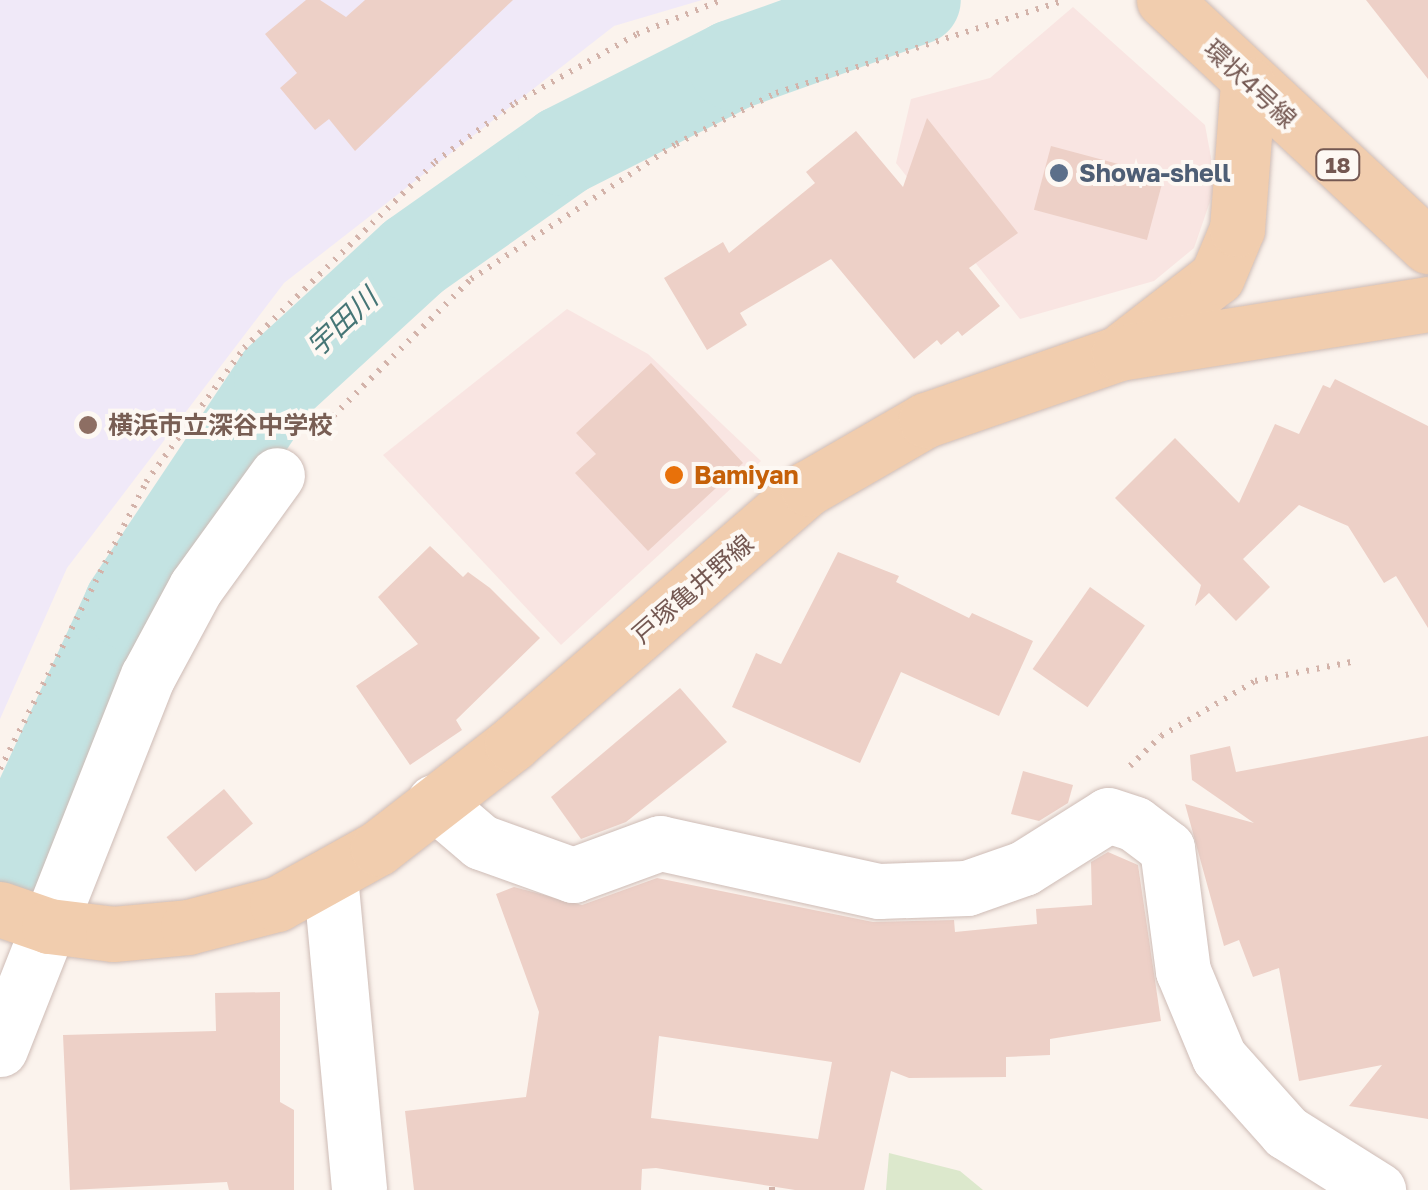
<!DOCTYPE html>
<html>
<head>
<meta charset="utf-8">
<style>
	body { margin:0 }
	#map { position:relative; width:1428px; height:1190px; overflow:hidden; background:#fbf3ed; font-family:"Golos Text","Noto Sans JP",sans-serif }
	div>[style] { position:absolute }
	.commercial>* { inset:0; background:#f9e5e2 }
	.education>* { inset:0; background:#f0e9f8 }
	.green>* { inset:0; background:#dce8cc }
	.river>* { height:90px; margin:-45px; padding:0 45px; transform-origin:45px; border-radius:45px; background:#c3e3e2 }
	.building>* { inset:0; background:#edd0c7; transform-origin:0 0 }
	.path>* { height:6px; margin-top:-3px; transform-origin:0; background:repeating-linear-gradient(90deg,#d3b3aa 0 2.5px,transparent 0 10.5px) }
	.roads { filter:drop-shadow(0 0 2px #cebcb6) drop-shadow(0 0 2px #cebcb6) }
	.minor>* { height:55px; margin:-27.5px; padding:0 27.5px; transform-origin:27.5px; border-radius:27.5px; background:#fff }
	.major>* { height:55px; margin:-27.5px; padding:0 27.5px; transform-origin:27.5px; border-radius:27.5px; background:#f1cdae }
	.dots>* { width:28px; height:28px; translate:-50% -50%; box-sizing:border-box; border:5px solid #fdf8f3; border-radius:50% }
	span { translate:-50% -50%; white-space:nowrap; text-align:center; line-height:1.15; -webkit-text-stroke:8px #fdf8f3; paint-order:stroke }
	.shield-label span { padding:2px 8px; background:#fdf8f3; border:2px solid; border-radius:8px; -webkit-text-stroke-width:0 }
	.shield-label { font-size:22px; color:#745852; font-weight:700 }
	.street-label { font-size:25px; color:#745852 }
	.service-label { font-size:25px; color:#4e5e75; font-weight:700 }
	.left { translate:0 -50%; text-align:left }
	.education-label { font-size:25px; color:#785e54; font-weight:700 }
	.food-label { font-size:25px; color:#c56008; font-weight:700 }
	.water-label { font-size:28px; color:#467676; font-style:italic }
</style>
</head>
<body>
<div id="map">
	<div class="commercial">
		<i style="clip-path:polygon(1073px 7px,1205px 125px,1216px 184px,1194px 248px,1154px 281px,1020px 319px,896px 163px,911px 99px,990px 78px)"></i>
		<i style="clip-path:polygon(567px 309px,648px 354px,761px 461px,561px 645px,383px 455px)"></i>
	</div>
	<div class="education">
		<i style="clip-path:polygon(0 0,702px 0,614px 26px,284px 283px,67px 568px,0 719px)"></i>
	</div>
	<div class="green">
		<i style="clip-path:polygon(889px 1153px,960px 1171px,983px 1190px,886px 1190px)"></i>
	</div>
	<div class="river">
		<i style="left:0;top:886px;width:309px;rotate:-65.3deg"></i>
		<i style="left:129px;top:605px;width:270px;rotate:-56.3deg"></i>
		<i style="left:279px;top:380px;width:182px;rotate:-42.5deg"></i>
		<i style="left:413px;top:257px;width:184px;rotate:-35.2deg"></i>
		<i style="left:563px;top:151px;width:191px;rotate:-26.8deg"></i>
		<i style="left:733px;top:65px;width:194px;rotate:-19.6deg"></i>
	</div>
	<div class="building">
		<i style="clip-path:polygon(306px 0,320px 0,346px 17px,365px 0,513px 0,355px 151px,329px 119px,315px 130px,280px 88px,297px 73px,265px 34px)"></i>
		<i style="clip-path:polygon(1366px 0,1428px 0,1428px 79px)"></i>
		<i style="clip-path:polygon(927px 118px,1018px 233px,969px 268px,1000px 306px,962px 336px,958px 331px,941px 345px,937px 340px,914px 359px,831px 259px,740px 313px,747px 325px,707px 350px,664px 278px,723px 242px,729px 253px,815px 183px,806px 172px,856px 131px,903px 187px)"></i>
		<i style="left:1051px;top:146px;width:117px;height:66px;rotate:15deg"></i>
		<i style="clip-path:polygon(651px 363px,743px 463px,648px 551px,575px 473px,596px 454px,576px 433px)"></i>
		<i style="clip-path:polygon(1335px 379px,1428px 426px,1428px 628px,1396px 576px,1384px 583px,1348px 526px,1299px 505px,1243px 559px,1270px 587px,1236px 621px,1209px 593px,1195px 606px,1201px 585px,1115px 498px,1175px 438px,1239px 503px,1275px 424px,1299px 434px,1323px 385px,1330px 388px)"></i>
		<i style="clip-path:polygon(430px 546px,463px 577px,468px 572px,490px 588px,540px 638px,456px 720px,462px 730px,410px 765px,356px 686px,418px 644px,378px 597px)"></i>
		<i style="clip-path:polygon(838px 552px,899px 576px,896px 582px,969px 618px,972px 613px,1033px 641px,999px 716px,901px 672px,860px 763px,732px 707px,756px 653px,781px 664px)"></i>
		<i style="left:1090px;top:587px;width:67px;height:100px;rotate:35deg"></i>
		<i style="clip-path:polygon(680px 688px,727px 742px,626px 822px,581px 839px,551px 797px)"></i>
		<i style="clip-path:polygon(1428px 736px,1428px 1119px,1349px 1106px,1382px 1065px,1299px 1081px,1279px 968px,1253px 977px,1239px 940px,1224px 946px,1185px 804px,1254px 823px,1192px 780px,1190px 755px,1230px 746px,1236px 772px)"></i>
		<i style="clip-path:polygon(1023px 771px,1073px 785px,1068px 803px,1039px 821px,1011px 814px)"></i>
		<i style="left:224px;top:789px;width:45px;height:75px;rotate:50deg"></i>
		<i style="clip-path:polygon(evenodd,1108px 852px,1138px 865px,1161px 1021px,1050px 1039px,1050px 1055px,1006px 1057px,1006px 1077px,909px 1078px,891px 1071px,864px 1190px,795px 1190px,656px 1168px,642px 1169px,641px 1190px,414px 1190px,405px 1111px,526px 1097px,539px 1012px,496px 894px,514px 887px,582px 905px,657px 878px,873px 922px,954px 920px,955px 932px,1037px 924px,1036px 909px,1092px 905px,1091px 862px,1108px 852px,659px 1036px,832px 1062px,818px 1139px,651px 1118px,659px 1036px)"></i>
		<i style="clip-path:polygon(280px 992px,280px 1102px,294px 1110px,294px 1190px,229px 1190px,227px 1182px,70px 1190px,63px 1035px,216px 1031px,215px 993px)"></i>
	</div>
	<div class="path">
		<i style="left:311px;top:438px;width:226px;rotate:-44.8deg"></i>
		<i style="left:471px;top:279px;width:245px;rotate:-33.4deg"></i>
		<i style="left:676px;top:144px;width:112px;rotate:-27deg"></i>
		<i style="left:776px;top:93px;width:304px;rotate:-17.8deg"></i>
		<i style="left:1130px;top:766px;width:43px;rotate:-44.1deg"></i>
		<i style="left:1161px;top:736px;width:109px;rotate:-30.3deg"></i>
		<i style="left:1255px;top:681px;width:98px;rotate:-11.2deg"></i>
		<i style="left:0;top:769px;width:322px;rotate:-63deg"></i>
		<i style="left:146px;top:482px;width:166px;rotate:-53.8deg"></i>
		<i style="left:244px;top:348px;width:267px;rotate:-44.2deg"></i>
		<i style="left:435px;top:162px;width:99px;rotate:-36.4deg"></i>
		<i style="left:515px;top:103px;width:140px;rotate:-29.5deg"></i>
		<i style="left:637px;top:34px;width:92px;rotate:-21.8deg"></i>
		<i style="left:772px;top:1190px;width:11px;rotate:-90deg"></i>
	</div>
	<div class="roads">
		<div class="minor">
			<i style="left:434px;top:802px;width:62px;rotate:40.4deg"></i>
			<i style="left:481px;top:842px;width:98px;rotate:19.7deg"></i>
			<i style="left:573px;top:875px;width:93px;rotate:-20.2deg"></i>
			<i style="left:660px;top:843px;width:224px;rotate:12.4deg"></i>
			<i style="left:879px;top:891px;width:88px;rotate:-2deg"></i>
			<i style="left:967px;top:888px;width:60px;rotate:-19.3deg"></i>
			<i style="left:1024px;top:868px;width:99px;rotate:-32.2deg"></i>
			<i style="left:1108px;top:815px;width:28px;rotate:18deg"></i>
			<i style="left:1135px;top:824px;width:40px;rotate:37deg"></i>
			<i style="left:1167px;top:848px;width:124px;rotate:82.6deg"></i>
			<i style="left:1183px;top:971px;width:93px;rotate:67.3deg"></i>
			<i style="left:1219px;top:1057px;width:101px;rotate:48.2deg"></i>
			<i style="left:1286px;top:1132px;width:109px;rotate:32.2deg"></i>
			<i style="left:330px;top:876px;width:315px;rotate:84.7deg"></i>
			<i style="left:0;top:1049px;width:401px;rotate:-68.4deg"></i>
			<i style="left:148px;top:676px;width:101px;rotate:-61.7deg"></i>
			<i style="left:196px;top:587px;width:138px;rotate:-54.1deg"></i>
		</div>
		<div class="major">
			<i style="left:1164px;top:0;width:361px;rotate:43deg"></i>
			<i style="left:1125px;top:348px;width:116px;rotate:-37.7deg"></i>
			<i style="left:1217px;top:277px;width:52px;rotate:-67.4deg"></i>
			<i style="left:1237px;top:229px;width:145px;rotate:-85.7deg"></i>
			<i style="left:0;top:909px;width:52px;rotate:19.1deg"></i>
			<i style="left:49px;top:926px;width:64px;rotate:7.1deg"></i>
			<i style="left:113px;top:934px;width:75px;rotate:-5.3deg"></i>
			<i style="left:188px;top:927px;width:92px;rotate:-14.5deg"></i>
			<i style="left:277px;top:904px;width:115px;rotate:-29deg"></i>
			<i style="left:378px;top:848px;width:170px;rotate:-37.8deg"></i>
			<i style="left:512px;top:744px;width:391px;rotate:-40.9deg"></i>
			<i style="left:808px;top:488px;width:136px;rotate:-30deg"></i>
			<i style="left:926px;top:420px;width:204px;rotate:-19.1deg"></i>
			<i style="left:1119px;top:353px;width:313px;rotate:-9deg"></i>
		</div>
	</div>
	<div class="dots">
		<i style="left:1059px;top:173px;background:#5c6f8a"></i>
		<i style="left:88px;top:425px;background:#8d6e63"></i>
		<i style="left:674px;top:475px;background:#e8710a"></i>
	</div>
	<div class="shield-label">
		<span style="left:1338px;top:165px">18</span>
	</div>
	<div class="street-label">
		<span style="left:1250px;top:84px;rotate:43deg">環状4号線</span>
		<span style="left:693px;top:589px;rotate:-41deg">戸塚亀井野線</span>
	</div>
	<div class="service-label">
		<span class="left" style="left:1079px;top:173px">Showa-shell</span>
	</div>
	<div class="education-label">
		<span class="left" style="left:108px;top:425px">横浜市立深谷中学校</span>
	</div>
	<div class="food-label">
		<span class="left" style="left:694px;top:475px">Bamiyan</span>
	</div>
	<div class="water-label">
		<span style="left:342px;top:322px;rotate:-43deg">宇田川</span>
	</div>
</div>
</body>
</html>
